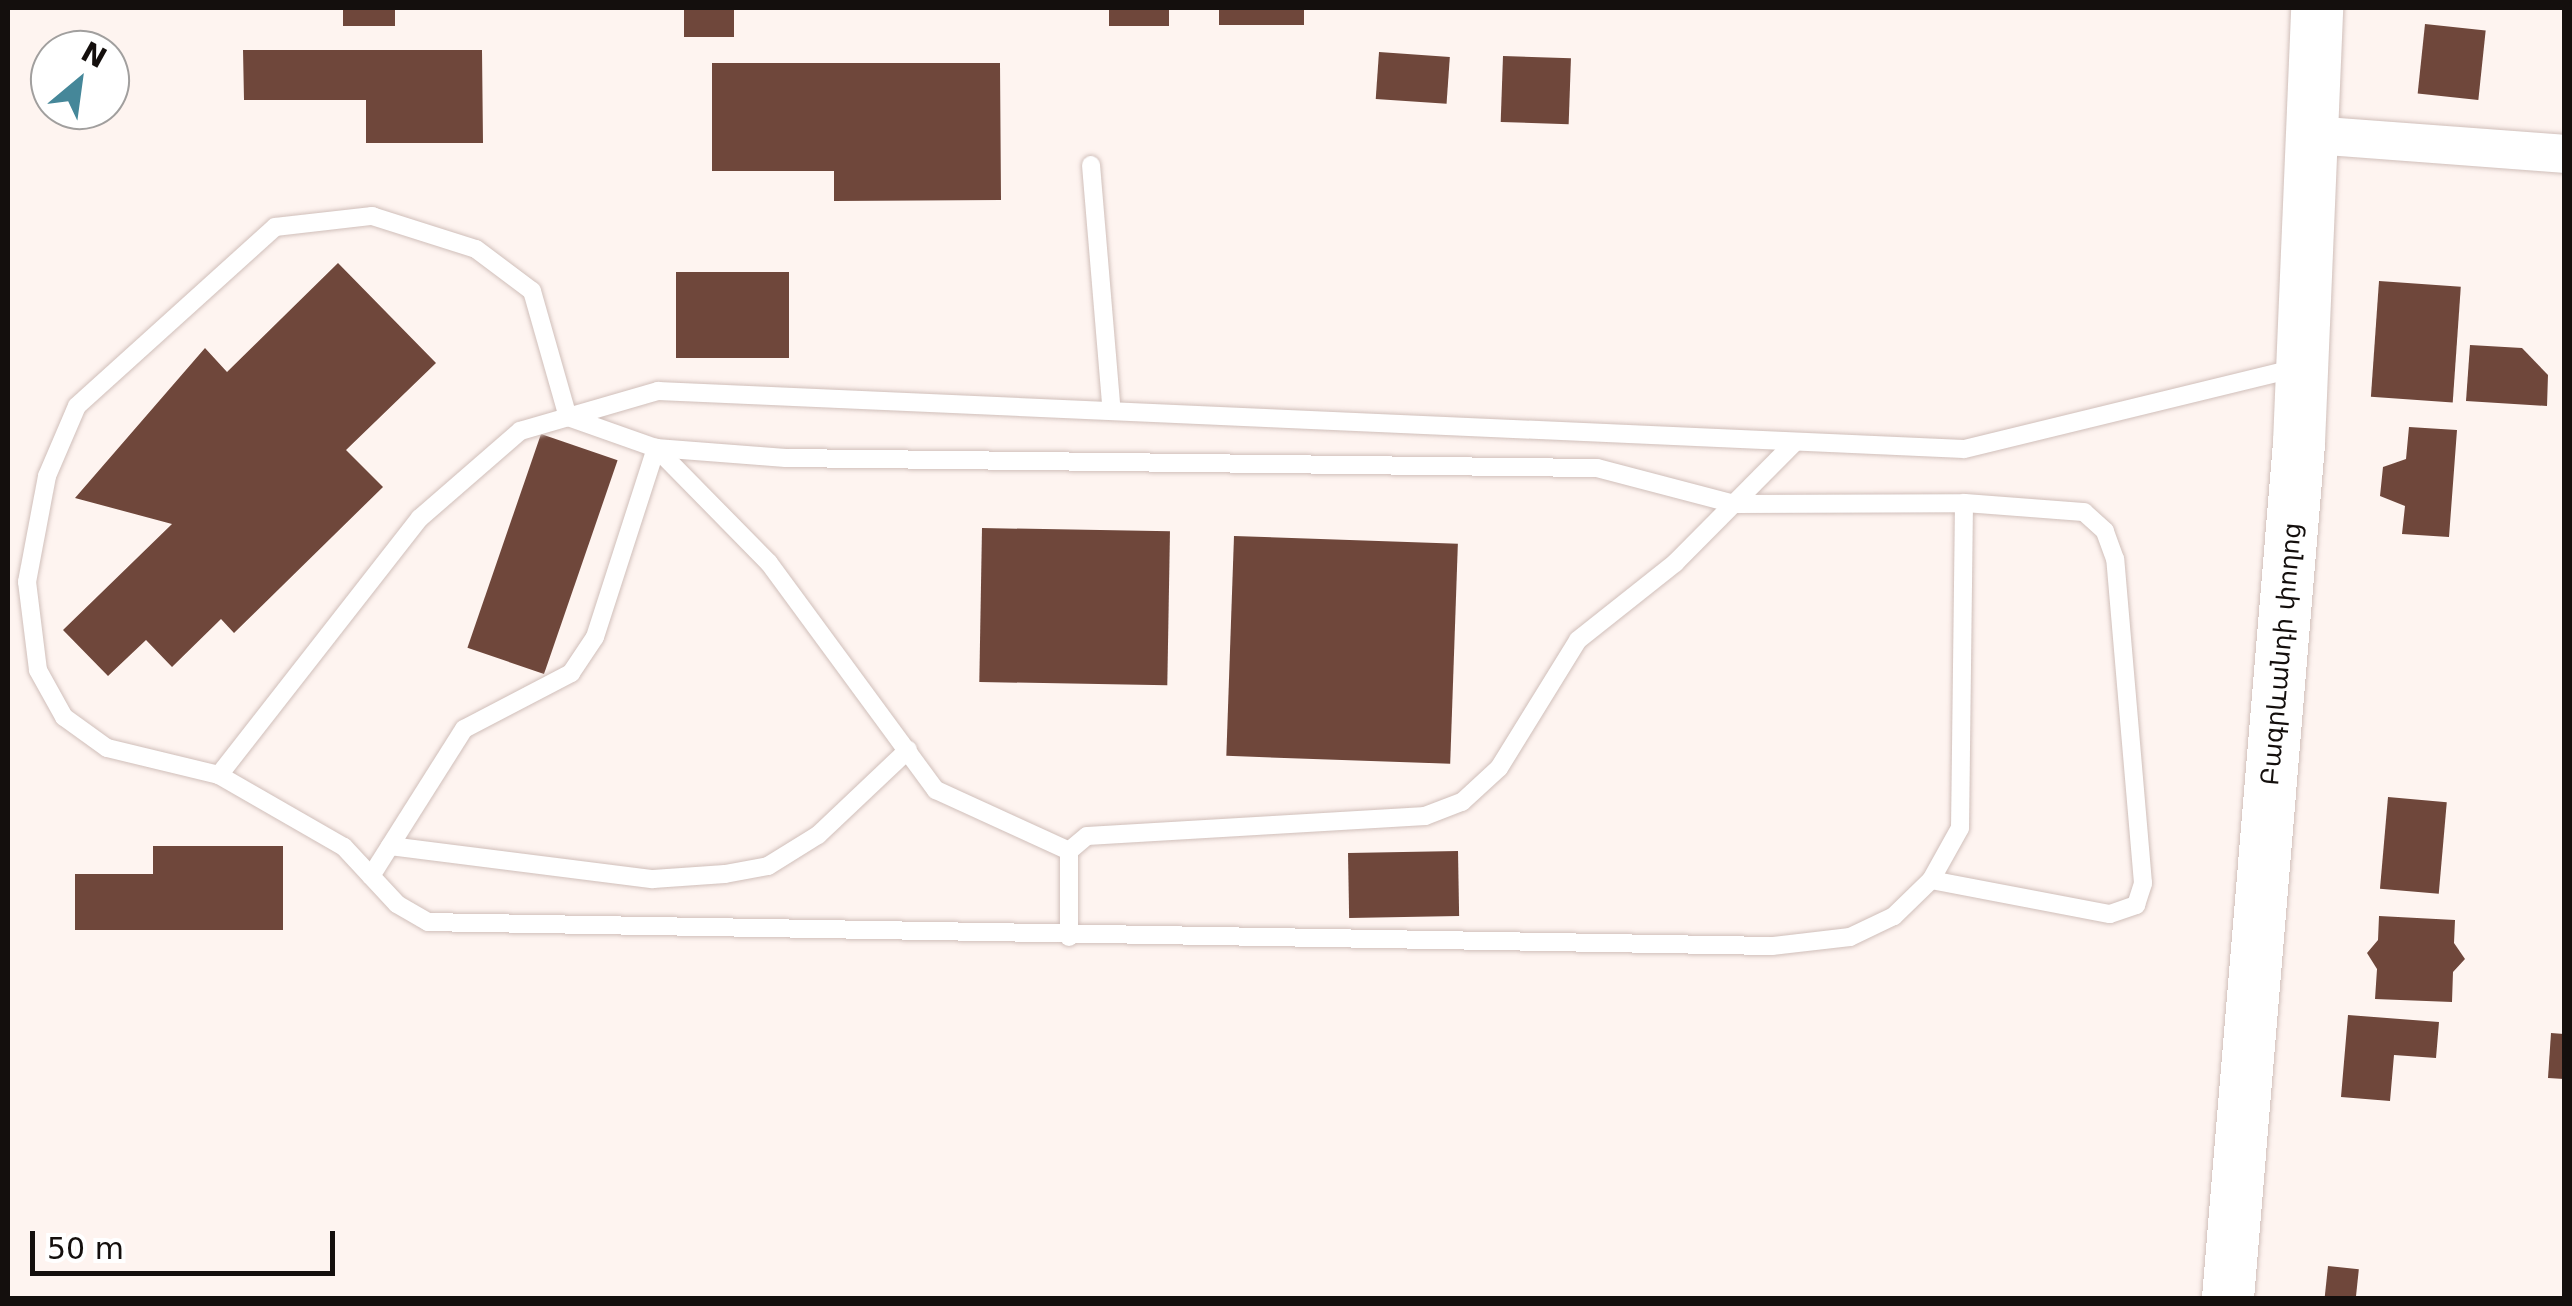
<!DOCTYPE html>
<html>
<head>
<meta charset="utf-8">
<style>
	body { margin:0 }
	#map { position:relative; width:2572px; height:1306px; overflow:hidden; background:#fef4f0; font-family:"DejaVu Sans","Noto Sans Armenian",sans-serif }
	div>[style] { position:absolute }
	.building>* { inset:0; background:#6f473b; transform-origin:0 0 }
	.roads { filter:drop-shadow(0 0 2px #d0bfba) drop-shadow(0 0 2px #d0bfba) }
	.lane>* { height:18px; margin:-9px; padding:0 9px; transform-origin:9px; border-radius:9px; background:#fff }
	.street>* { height:38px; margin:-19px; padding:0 19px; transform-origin:19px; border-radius:19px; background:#fff }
	.secondary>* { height:52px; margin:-26px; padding:0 26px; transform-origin:26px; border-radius:26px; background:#fff }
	span { translate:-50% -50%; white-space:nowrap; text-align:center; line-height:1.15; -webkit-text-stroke:10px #fff; paint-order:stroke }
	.street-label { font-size:25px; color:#140f0d }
	.frame { position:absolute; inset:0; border:10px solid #140f0d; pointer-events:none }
	.north { position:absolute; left:30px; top:30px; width:100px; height:100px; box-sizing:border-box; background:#fff; border:2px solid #a19f9e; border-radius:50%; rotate:29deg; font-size:28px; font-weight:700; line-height:40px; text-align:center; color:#140f0d }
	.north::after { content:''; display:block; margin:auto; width:35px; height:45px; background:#458799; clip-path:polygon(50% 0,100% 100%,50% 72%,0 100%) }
	.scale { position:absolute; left:30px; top:1231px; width:305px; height:45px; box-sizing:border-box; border:5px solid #140f0d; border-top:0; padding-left:12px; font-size:30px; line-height:35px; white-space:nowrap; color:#140f0d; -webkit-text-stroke:8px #fff; paint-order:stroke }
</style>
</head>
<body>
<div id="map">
	<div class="building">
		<i style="left:343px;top:8px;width:52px;height:18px"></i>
		<i style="left:684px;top:8px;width:50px;height:29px"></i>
		<i style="left:1109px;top:8px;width:60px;height:18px"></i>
		<i style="left:1219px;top:8px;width:85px;height:17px"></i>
		<i style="left:2425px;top:24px;width:61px;height:70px;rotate:6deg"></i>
		<i style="clip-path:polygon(243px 50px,482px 50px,483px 143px,366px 143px,366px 100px,244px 100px)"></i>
		<i style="left:1379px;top:52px;width:71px;height:47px;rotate:4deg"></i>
		<i style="left:1503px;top:56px;width:68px;height:66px;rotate:2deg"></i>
		<i style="clip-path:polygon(712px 63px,1000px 63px,1001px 200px,834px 201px,834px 171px,712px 171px)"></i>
		<i style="clip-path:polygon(338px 263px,436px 363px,346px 450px,383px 487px,234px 633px,221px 619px,172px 667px,146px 640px,108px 676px,63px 630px,172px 524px,75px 498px,205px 348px,227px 372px)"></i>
		<i style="left:676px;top:272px;width:113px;height:86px"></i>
		<i style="left:2379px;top:281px;width:82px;height:116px;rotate:4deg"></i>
		<i style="clip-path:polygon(2470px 345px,2522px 348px,2548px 375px,2547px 406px,2466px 401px)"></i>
		<i style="clip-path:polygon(2409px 427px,2457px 430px,2449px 537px,2402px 534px,2405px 506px,2380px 496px,2383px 467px,2406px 459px)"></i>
		<i style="left:541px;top:434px;width:81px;height:226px;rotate:19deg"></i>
		<i style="left:982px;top:528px;width:188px;height:154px;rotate:1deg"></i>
		<i style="left:1234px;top:536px;width:224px;height:220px;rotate:2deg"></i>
		<i style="left:2388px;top:797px;width:59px;height:92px;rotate:5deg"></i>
		<i style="clip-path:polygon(153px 846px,283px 846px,283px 930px,75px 930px,75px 874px,153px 874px)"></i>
		<i style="left:1458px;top:851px;width:65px;height:110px;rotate:89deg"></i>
		<i style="clip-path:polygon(2379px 916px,2455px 920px,2454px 943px,2465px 959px,2453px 972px,2452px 1002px,2375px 999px,2377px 969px,2367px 953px,2378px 940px)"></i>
		<i style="clip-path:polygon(2348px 1015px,2439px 1022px,2436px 1058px,2394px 1055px,2390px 1101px,2341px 1097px)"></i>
		<i style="clip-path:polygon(2551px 1033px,2564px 1034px,2564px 1079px,2548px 1078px)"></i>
		<i style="left:2328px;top:1266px;width:31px;height:32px;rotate:6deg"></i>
	</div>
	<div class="roads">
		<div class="lane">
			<i style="left:1091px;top:165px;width:241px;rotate:85.2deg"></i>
			<i style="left:219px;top:775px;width:326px;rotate:-52deg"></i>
			<i style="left:420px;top:518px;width:133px;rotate:-41deg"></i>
			<i style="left:520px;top:431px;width:144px;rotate:-16.2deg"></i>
			<i style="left:658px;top:391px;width:1307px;rotate:2.54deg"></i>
			<i style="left:1964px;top:449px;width:343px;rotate:-13.7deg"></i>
			<i style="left:390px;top:846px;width:265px;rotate:7.2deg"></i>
			<i style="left:653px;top:879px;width:72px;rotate:-4deg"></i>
			<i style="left:725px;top:874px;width:44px;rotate:-10.5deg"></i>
			<i style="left:768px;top:866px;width:59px;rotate:-31.8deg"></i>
			<i style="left:818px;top:835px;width:124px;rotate:-43.4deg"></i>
			<i style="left:371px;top:876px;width:174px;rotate:-57.7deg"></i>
			<i style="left:464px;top:729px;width:121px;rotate:-27.6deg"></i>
			<i style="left:571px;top:673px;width:43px;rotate:-56.3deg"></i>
			<i style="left:595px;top:637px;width:199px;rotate:-72.1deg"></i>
			<i style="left:656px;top:448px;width:161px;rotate:45.5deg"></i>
			<i style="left:769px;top:563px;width:282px;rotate:53.7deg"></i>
			<i style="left:936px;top:790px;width:146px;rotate:24.6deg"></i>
			<i style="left:1931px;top:880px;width:182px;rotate:10.8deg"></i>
			<i style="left:2110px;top:914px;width:28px;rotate:-19deg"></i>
			<i style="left:2136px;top:905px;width:23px;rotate:-72deg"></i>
			<i style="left:2143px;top:883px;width:325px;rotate:-94.9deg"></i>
			<i style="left:2115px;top:559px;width:30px;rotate:-110deg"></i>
			<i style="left:2105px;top:531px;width:28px;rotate:-138deg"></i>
			<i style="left:2084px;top:512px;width:120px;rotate:-175.7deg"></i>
			<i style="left:1964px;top:503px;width:325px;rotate:90.7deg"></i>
			<i style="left:1960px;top:828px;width:60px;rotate:119.1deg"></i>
			<i style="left:1931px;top:880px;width:52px;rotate:135.8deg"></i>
			<i style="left:1894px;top:916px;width:49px;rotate:154.5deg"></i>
			<i style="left:1850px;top:937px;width:79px;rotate:173.4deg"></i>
			<i style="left:1772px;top:946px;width:1344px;rotate:-178.98deg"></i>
			<i style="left:428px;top:922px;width:36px;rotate:-150deg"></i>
			<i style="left:397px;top:904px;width:78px;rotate:-132.9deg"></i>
			<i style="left:344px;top:847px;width:144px;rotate:-150.1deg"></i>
			<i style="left:219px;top:775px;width:115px;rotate:-166.4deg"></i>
			<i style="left:107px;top:748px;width:53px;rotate:-144.2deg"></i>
			<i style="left:64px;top:717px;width:54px;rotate:-119deg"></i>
			<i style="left:38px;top:670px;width:89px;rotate:-97.1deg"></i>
			<i style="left:27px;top:582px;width:108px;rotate:-79.3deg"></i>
			<i style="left:47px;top:476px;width:76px;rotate:-66.8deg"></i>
			<i style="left:77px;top:406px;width:267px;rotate:-42.1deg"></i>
			<i style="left:275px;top:227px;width:98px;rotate:-6.5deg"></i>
			<i style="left:372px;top:216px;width:109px;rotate:17.6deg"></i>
			<i style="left:476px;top:249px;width:70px;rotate:36.9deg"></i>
			<i style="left:532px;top:291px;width:131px;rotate:74.1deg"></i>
			<i style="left:568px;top:417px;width:93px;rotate:19.4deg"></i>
			<i style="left:656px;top:448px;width:130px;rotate:4.4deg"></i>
			<i style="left:786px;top:458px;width:811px;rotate:0.71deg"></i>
			<i style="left:1597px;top:468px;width:142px;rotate:14.7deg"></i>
			<i style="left:1734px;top:504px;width:230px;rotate:-0.2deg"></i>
			<i style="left:1069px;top:937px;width:86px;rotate:-90deg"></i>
			<i style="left:1069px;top:851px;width:23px;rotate:-40deg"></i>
			<i style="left:1087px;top:836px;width:339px;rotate:-3.4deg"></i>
			<i style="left:1425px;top:816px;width:40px;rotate:-21deg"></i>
			<i style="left:1462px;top:802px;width:50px;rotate:-42.6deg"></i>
			<i style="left:1499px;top:768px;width:150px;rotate:-58.3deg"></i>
			<i style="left:1578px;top:640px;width:124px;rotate:-38.4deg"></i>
			<i style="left:1675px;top:563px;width:169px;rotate:-45.2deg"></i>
		</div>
		<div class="street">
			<i style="left:2313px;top:135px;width:252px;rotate:4.3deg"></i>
		</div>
		<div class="secondary">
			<i style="left:2228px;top:1298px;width:858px;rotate:-85.25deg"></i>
			<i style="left:2299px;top:443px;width:435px;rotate:-87.6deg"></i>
		</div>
	</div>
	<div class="street-label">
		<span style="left:2282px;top:654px;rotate:-85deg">Բագրևանդի փողոց</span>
	</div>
	<div class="frame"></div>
	<div class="north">N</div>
	<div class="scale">50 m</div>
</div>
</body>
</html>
